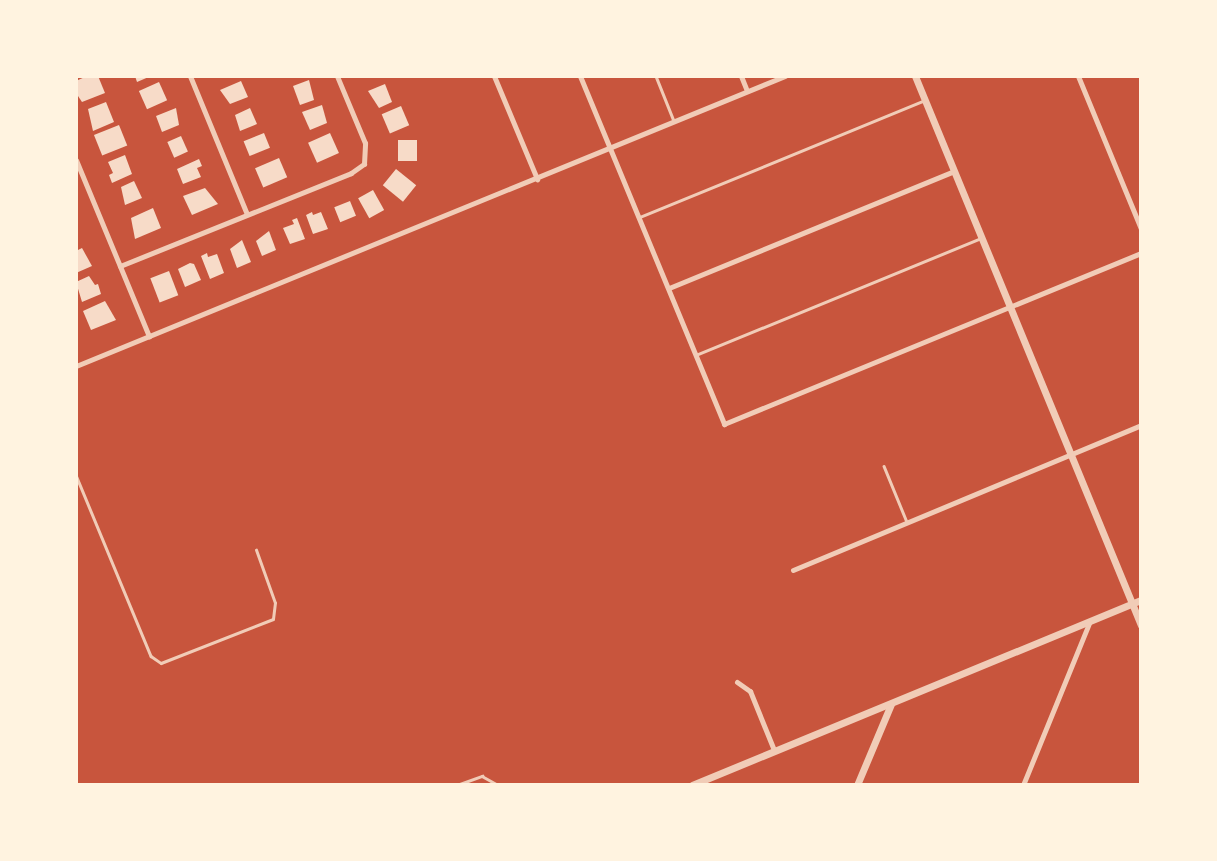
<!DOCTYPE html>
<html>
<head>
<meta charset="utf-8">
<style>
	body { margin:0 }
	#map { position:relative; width:1217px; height:861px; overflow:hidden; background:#c8553d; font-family:"Roboto Condensed",sans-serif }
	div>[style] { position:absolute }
	.building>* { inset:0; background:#f7dbc8; transform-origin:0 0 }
	.service>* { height:2.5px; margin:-1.25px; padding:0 1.25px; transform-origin:1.25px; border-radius:1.25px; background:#f1ccb7 }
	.minor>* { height:5px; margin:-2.5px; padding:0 2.5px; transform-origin:2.5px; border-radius:2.5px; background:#f1ccb7 }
	.tertiary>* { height:7px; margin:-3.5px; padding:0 3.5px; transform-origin:3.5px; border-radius:3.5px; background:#f1ccb7 }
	span { translate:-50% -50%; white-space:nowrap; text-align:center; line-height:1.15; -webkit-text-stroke:4px #fff3e0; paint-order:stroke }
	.frame { position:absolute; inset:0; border:78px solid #fff3e0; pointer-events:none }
</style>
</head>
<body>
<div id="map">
	<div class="building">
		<i style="clip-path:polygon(87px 76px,98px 76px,105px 93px,82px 102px,76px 93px,76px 81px)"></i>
		<i style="clip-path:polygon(135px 76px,151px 76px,137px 82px)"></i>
		<i style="clip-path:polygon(309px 80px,314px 100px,300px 105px,293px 86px)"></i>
		<i style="clip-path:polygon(241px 81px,248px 97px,230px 104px,220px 90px)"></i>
		<i style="left:159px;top:82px;width:20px;height:22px;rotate:66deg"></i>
		<i style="clip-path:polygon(385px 84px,392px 102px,379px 108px,368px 91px)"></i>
		<i style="clip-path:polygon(106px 102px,114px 122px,93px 131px,88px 109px)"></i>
		<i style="clip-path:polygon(322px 105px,327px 123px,310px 130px,302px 112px)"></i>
		<i style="left:401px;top:106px;width:21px;height:21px;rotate:67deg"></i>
		<i style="clip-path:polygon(176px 108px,179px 125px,162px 132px,156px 116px)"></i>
		<i style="clip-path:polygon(250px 108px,257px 124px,240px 131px,235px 115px)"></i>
		<i style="left:119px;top:125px;width:22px;height:27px;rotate:68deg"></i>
		<i style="left:264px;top:133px;width:16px;height:22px;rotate:68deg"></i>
		<i style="left:330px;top:133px;width:22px;height:24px;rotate:66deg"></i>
		<i style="left:181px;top:136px;width:17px;height:15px;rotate:66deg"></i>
		<i style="left:417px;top:140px;width:21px;height:19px;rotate:90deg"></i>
		<i style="clip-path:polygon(125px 155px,132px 174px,112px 183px,109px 175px,113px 173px,108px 162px)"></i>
		<i style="left:279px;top:158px;width:21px;height:26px;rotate:67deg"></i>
		<i style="clip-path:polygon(199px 159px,202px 166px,197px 168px,201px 177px,183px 184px,177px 169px)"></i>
		<i style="left:396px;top:169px;width:26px;height:21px;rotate:39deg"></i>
		<i style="clip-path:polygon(134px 181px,142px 198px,125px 205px,121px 187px)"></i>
		<i style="clip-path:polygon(205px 188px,218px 204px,192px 215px,183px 196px)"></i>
		<i style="left:373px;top:190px;width:23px;height:17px;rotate:61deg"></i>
		<i style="left:350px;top:201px;width:16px;height:17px;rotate:68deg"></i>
		<i style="clip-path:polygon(153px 208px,161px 228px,135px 239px,131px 218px)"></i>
		<i style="clip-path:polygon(312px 212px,313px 215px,321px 212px,328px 229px,313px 234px,306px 215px)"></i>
		<i style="clip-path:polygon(297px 218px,305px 239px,290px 244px,283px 228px,294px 224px,292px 220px)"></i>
		<i style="clip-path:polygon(269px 231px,276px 250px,262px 256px,256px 241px)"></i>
		<i style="clip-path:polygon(242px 240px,251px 262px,237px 268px,230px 249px)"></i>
		<i style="clip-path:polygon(82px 248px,92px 266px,76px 273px,76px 251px)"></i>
		<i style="clip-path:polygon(207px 253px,208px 257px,217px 254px,224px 273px,210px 279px,201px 256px)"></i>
		<i style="clip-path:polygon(190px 263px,194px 264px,201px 280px,185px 287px,178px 269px)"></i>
		<i style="left:169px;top:271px;width:26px;height:20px;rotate:69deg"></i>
		<i style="clip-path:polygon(89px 276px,95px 285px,98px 284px,101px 294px,82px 302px,76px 282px)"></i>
		<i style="clip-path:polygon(105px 301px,116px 320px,91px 330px,83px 311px)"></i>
	</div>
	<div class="service">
		<i style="left:656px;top:76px;width:48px;rotate:68.2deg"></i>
		<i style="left:640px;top:217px;width:306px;rotate:-22.3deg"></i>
		<i style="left:696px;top:355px;width:308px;rotate:-22.3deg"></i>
		<i style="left:884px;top:466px;width:61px;rotate:67.7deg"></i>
		<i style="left:76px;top:475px;width:196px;rotate:67.5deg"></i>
		<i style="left:151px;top:656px;width:12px;rotate:35deg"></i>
		<i style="left:161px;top:663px;width:120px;rotate:-21.4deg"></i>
		<i style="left:273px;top:619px;width:16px;rotate:-83deg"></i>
		<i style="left:275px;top:603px;width:56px;rotate:-109.7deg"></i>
		<i style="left:457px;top:785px;width:27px;rotate:-20deg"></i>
		<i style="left:482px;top:776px;width:18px;rotate:29deg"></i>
	</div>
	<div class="minor">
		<i style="left:190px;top:76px;width:149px;rotate:67.6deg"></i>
		<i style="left:494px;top:76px;width:112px;rotate:67.3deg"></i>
		<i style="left:580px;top:76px;width:377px;rotate:67.5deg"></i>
		<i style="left:724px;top:424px;width:451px;rotate:-22.3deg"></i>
		<i style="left:741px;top:76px;width:16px;rotate:68deg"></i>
		<i style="left:1078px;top:76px;width:165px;rotate:67.6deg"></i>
		<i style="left:76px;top:160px;width:191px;rotate:67.5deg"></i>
		<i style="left:120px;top:266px;width:249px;rotate:-21.9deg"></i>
		<i style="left:351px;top:173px;width:16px;rotate:-35deg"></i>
		<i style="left:364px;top:164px;width:21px;rotate:-87deg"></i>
		<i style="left:365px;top:143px;width:73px;rotate:-112.7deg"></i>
		<i style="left:669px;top:288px;width:308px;rotate:-22.3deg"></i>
		<i style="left:76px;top:366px;width:766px;rotate:-22.25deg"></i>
		<i style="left:793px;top:570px;width:377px;rotate:-22.6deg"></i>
		<i style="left:737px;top:682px;width:16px;rotate:35deg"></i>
		<i style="left:750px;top:691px;width:64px;rotate:67.9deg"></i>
		<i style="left:1023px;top:785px;width:177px;rotate:-67.8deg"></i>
	</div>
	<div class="tertiary">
		<i style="left:915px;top:76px;width:594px;rotate:67.63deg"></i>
		<i style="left:692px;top:785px;width:486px;rotate:-22.4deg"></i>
		<i style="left:857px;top:785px;width:88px;rotate:-67.2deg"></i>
	</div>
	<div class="frame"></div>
</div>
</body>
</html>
